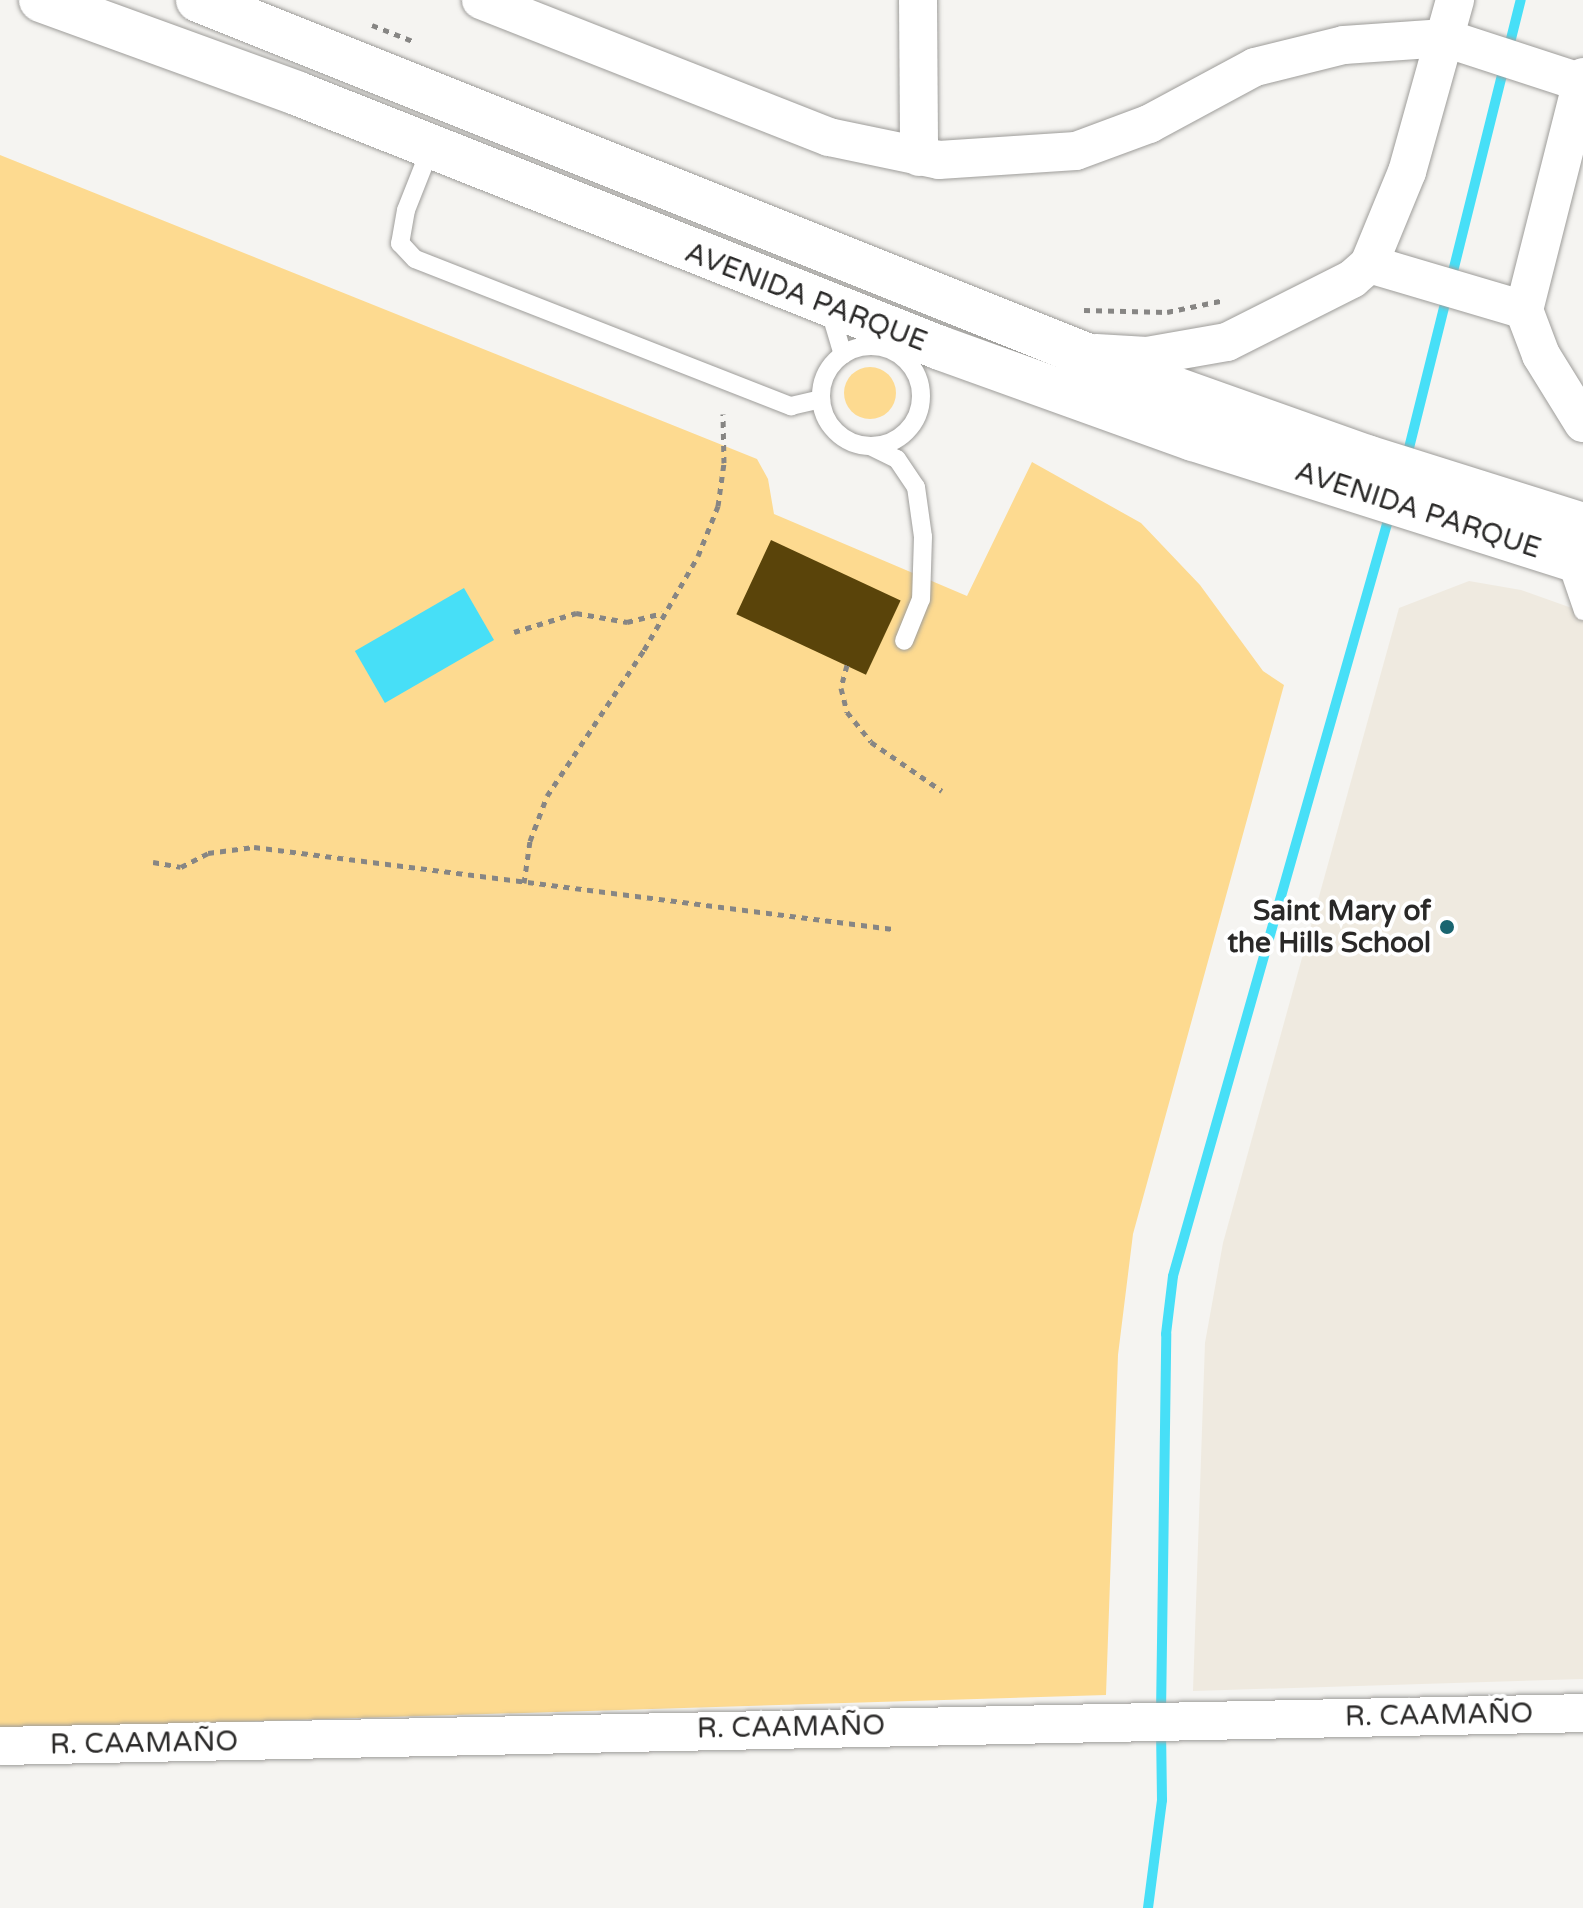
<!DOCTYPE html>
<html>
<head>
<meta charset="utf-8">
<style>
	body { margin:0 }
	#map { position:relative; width:1583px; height:1908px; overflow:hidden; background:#f5f4f1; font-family:"Varela Round",sans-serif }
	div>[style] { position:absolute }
	.built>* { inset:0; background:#efeae0 }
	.green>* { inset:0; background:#fdda90 }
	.round { border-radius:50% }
	.water>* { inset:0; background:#47dff7; transform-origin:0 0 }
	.stream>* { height:10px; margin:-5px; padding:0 5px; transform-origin:5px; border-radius:5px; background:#47dff7 }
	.building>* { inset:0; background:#5a440a; transform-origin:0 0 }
	.path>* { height:5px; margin-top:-2.5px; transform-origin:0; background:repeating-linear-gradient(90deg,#878684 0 6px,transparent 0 12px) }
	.roads { filter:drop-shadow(0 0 2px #9e9d9a) drop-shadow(0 0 2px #9e9d9a) }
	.lane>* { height:18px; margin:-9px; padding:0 9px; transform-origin:9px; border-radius:9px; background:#fff }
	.lane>.ring { margin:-9px; padding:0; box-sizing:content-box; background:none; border:18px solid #fff; border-radius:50% }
	.street>* { height:38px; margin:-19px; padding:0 19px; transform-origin:19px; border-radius:19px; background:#fff }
	.secondary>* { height:44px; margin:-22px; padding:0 22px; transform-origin:22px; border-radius:22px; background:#fff }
	.dots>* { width:22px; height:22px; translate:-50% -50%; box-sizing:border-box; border:4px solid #fff; border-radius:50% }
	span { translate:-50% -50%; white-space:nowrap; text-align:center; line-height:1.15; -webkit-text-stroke:8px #fff; paint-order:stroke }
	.street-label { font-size:28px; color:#2a2928 }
	.poi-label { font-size:28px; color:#2a2928; font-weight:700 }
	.right { translate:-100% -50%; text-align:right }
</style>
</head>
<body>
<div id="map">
	<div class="built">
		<i style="clip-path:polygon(1469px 581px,1521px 590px,1583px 612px,1583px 1679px,1193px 1691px,1205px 1343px,1223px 1243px,1399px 608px)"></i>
	</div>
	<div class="green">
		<i style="clip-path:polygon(0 155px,757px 459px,768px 479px,774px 514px,967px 596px,1032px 462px,1141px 523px,1200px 585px,1263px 671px,1284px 685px,1133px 1234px,1118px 1355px,1106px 1695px,0 1729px)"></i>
		<i class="round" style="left:844px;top:367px;width:52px;height:52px"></i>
	</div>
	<div class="water">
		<i style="left:464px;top:588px;width:60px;height:126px;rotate:60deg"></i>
	</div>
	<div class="stream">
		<i style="left:1406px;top:460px;width:474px;rotate:-76deg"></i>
		<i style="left:1161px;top:1714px;width:380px;rotate:-89.2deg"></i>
		<i style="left:1166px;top:1334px;width:58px;rotate:-83.1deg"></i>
		<i style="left:1173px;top:1276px;width:793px;rotate:-74.12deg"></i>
		<i style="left:1148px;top:1908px;width:109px;rotate:-82.6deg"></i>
		<i style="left:1162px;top:1800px;width:70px;rotate:-90.8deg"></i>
	</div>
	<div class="building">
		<i style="left:771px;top:540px;width:143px;height:82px;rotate:25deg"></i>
	</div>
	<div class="path">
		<i style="left:372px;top:25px;width:46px;rotate:21.6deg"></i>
		<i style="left:1084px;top:310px;width:83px;rotate:1.4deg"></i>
		<i style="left:1167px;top:312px;width:59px;rotate:-11.7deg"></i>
		<i style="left:514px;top:632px;width:65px;rotate:-17deg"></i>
		<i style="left:576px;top:613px;width:52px;rotate:10deg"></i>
		<i style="left:627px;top:622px;width:36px;rotate:-14deg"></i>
		<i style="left:847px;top:665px;width:24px;rotate:105deg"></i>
		<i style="left:841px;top:688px;width:25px;rotate:76deg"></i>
		<i style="left:847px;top:712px;width:38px;rotate:51deg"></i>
		<i style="left:871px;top:742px;width:86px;rotate:34.6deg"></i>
		<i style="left:153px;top:862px;width:28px;rotate:10deg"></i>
		<i style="left:181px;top:867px;width:30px;rotate:-27deg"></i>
		<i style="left:208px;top:853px;width:46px;rotate:-7.4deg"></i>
		<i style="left:254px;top:847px;width:644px;rotate:7.31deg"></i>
		<i style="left:524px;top:883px;width:42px;rotate:-81.9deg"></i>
		<i style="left:530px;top:841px;width:48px;rotate:-69.3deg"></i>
		<i style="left:547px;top:796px;width:175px;rotate:-56.4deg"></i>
		<i style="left:644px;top:650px;width:108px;rotate:-60.1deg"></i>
		<i style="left:698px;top:556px;width:54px;rotate:-68.2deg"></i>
		<i style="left:718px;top:506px;width:43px;rotate:-82.1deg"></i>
		<i style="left:724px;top:463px;width:49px;rotate:-91.2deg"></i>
	</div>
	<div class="roads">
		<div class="lane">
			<i style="left:431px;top:147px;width:68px;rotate:111.6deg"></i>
			<i style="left:406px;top:210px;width:34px;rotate:100deg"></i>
			<i style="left:400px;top:243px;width:22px;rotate:47deg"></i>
			<i style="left:415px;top:259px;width:404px;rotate:21.4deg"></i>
			<i style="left:791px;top:406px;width:31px;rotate:-13deg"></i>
			<i style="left:829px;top:308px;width:49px;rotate:73.4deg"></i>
			<i class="ring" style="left:821px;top:346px;width:82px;height:82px"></i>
			<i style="left:870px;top:446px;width:30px;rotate:26deg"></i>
			<i style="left:897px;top:459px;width:34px;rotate:56deg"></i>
			<i style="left:916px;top:487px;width:50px;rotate:82deg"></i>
			<i style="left:923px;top:537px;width:62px;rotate:91.8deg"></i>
			<i style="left:921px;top:599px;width:45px;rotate:112deg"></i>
			<i style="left:1566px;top:561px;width:53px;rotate:71.2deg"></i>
		</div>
		<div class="street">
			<i style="left:481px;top:0;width:374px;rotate:21.5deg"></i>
			<i style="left:829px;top:137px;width:112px;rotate:11.8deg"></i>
			<i style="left:939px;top:160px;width:137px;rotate:-3.8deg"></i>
			<i style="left:1076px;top:151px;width:78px;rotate:-20.3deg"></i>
			<i style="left:1149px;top:124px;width:120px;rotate:-28.3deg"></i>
			<i style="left:1255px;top:67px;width:92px;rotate:-13.9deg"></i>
			<i style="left:1344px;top:45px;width:101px;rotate:-4deg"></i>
			<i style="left:1445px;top:38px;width:145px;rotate:18.1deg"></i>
			<i style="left:918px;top:0;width:157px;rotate:89.6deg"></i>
			<i style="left:1583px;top:77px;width:240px;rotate:104.2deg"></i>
			<i style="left:1524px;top:310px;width:48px;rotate:69.3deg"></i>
			<i style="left:1541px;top:355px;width:80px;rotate:58.3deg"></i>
			<i style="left:1369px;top:264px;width:162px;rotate:16.5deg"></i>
			<i style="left:1096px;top:353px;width:51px;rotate:3.4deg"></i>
			<i style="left:1147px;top:356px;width:81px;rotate:-9.9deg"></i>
			<i style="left:1227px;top:342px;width:140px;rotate:-26.7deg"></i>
			<i style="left:1352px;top:279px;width:23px;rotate:-41deg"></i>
			<i style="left:1369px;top:264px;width:100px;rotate:-67.6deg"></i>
			<i style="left:1407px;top:172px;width:179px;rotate:-74.4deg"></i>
			<i style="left:0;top:1746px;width:1583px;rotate:-1.19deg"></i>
		</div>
		<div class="secondary">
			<i style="left:41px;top:0;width:271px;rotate:20deg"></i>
			<i style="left:296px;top:93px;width:693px;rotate:21.6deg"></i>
			<i style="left:940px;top:348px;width:269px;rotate:19.8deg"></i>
			<i style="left:1193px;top:439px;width:409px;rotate:17.6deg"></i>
			<i style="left:198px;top:0;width:1013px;rotate:21.78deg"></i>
			<i style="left:1139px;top:376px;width:242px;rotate:19.6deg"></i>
			<i style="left:1367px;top:457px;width:226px;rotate:17.5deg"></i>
		</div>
	</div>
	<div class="dots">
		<i style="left:1447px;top:927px;background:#1a6570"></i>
	</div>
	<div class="street-label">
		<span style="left:806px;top:297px;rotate:21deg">AVENIDA PARQUE</span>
		<span style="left:1418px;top:510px;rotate:18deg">AVENIDA PARQUE</span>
		<span style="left:1439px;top:1715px;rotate:-1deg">R. CAAMAÑO</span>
		<span style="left:791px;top:1727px;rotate:-1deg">R. CAAMAÑO</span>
		<span style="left:144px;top:1743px;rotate:-1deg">R. CAAMAÑO</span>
	</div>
	<div class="poi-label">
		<span class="right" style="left:1431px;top:927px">Saint Mary of<br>the Hills School</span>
	</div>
</div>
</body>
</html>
